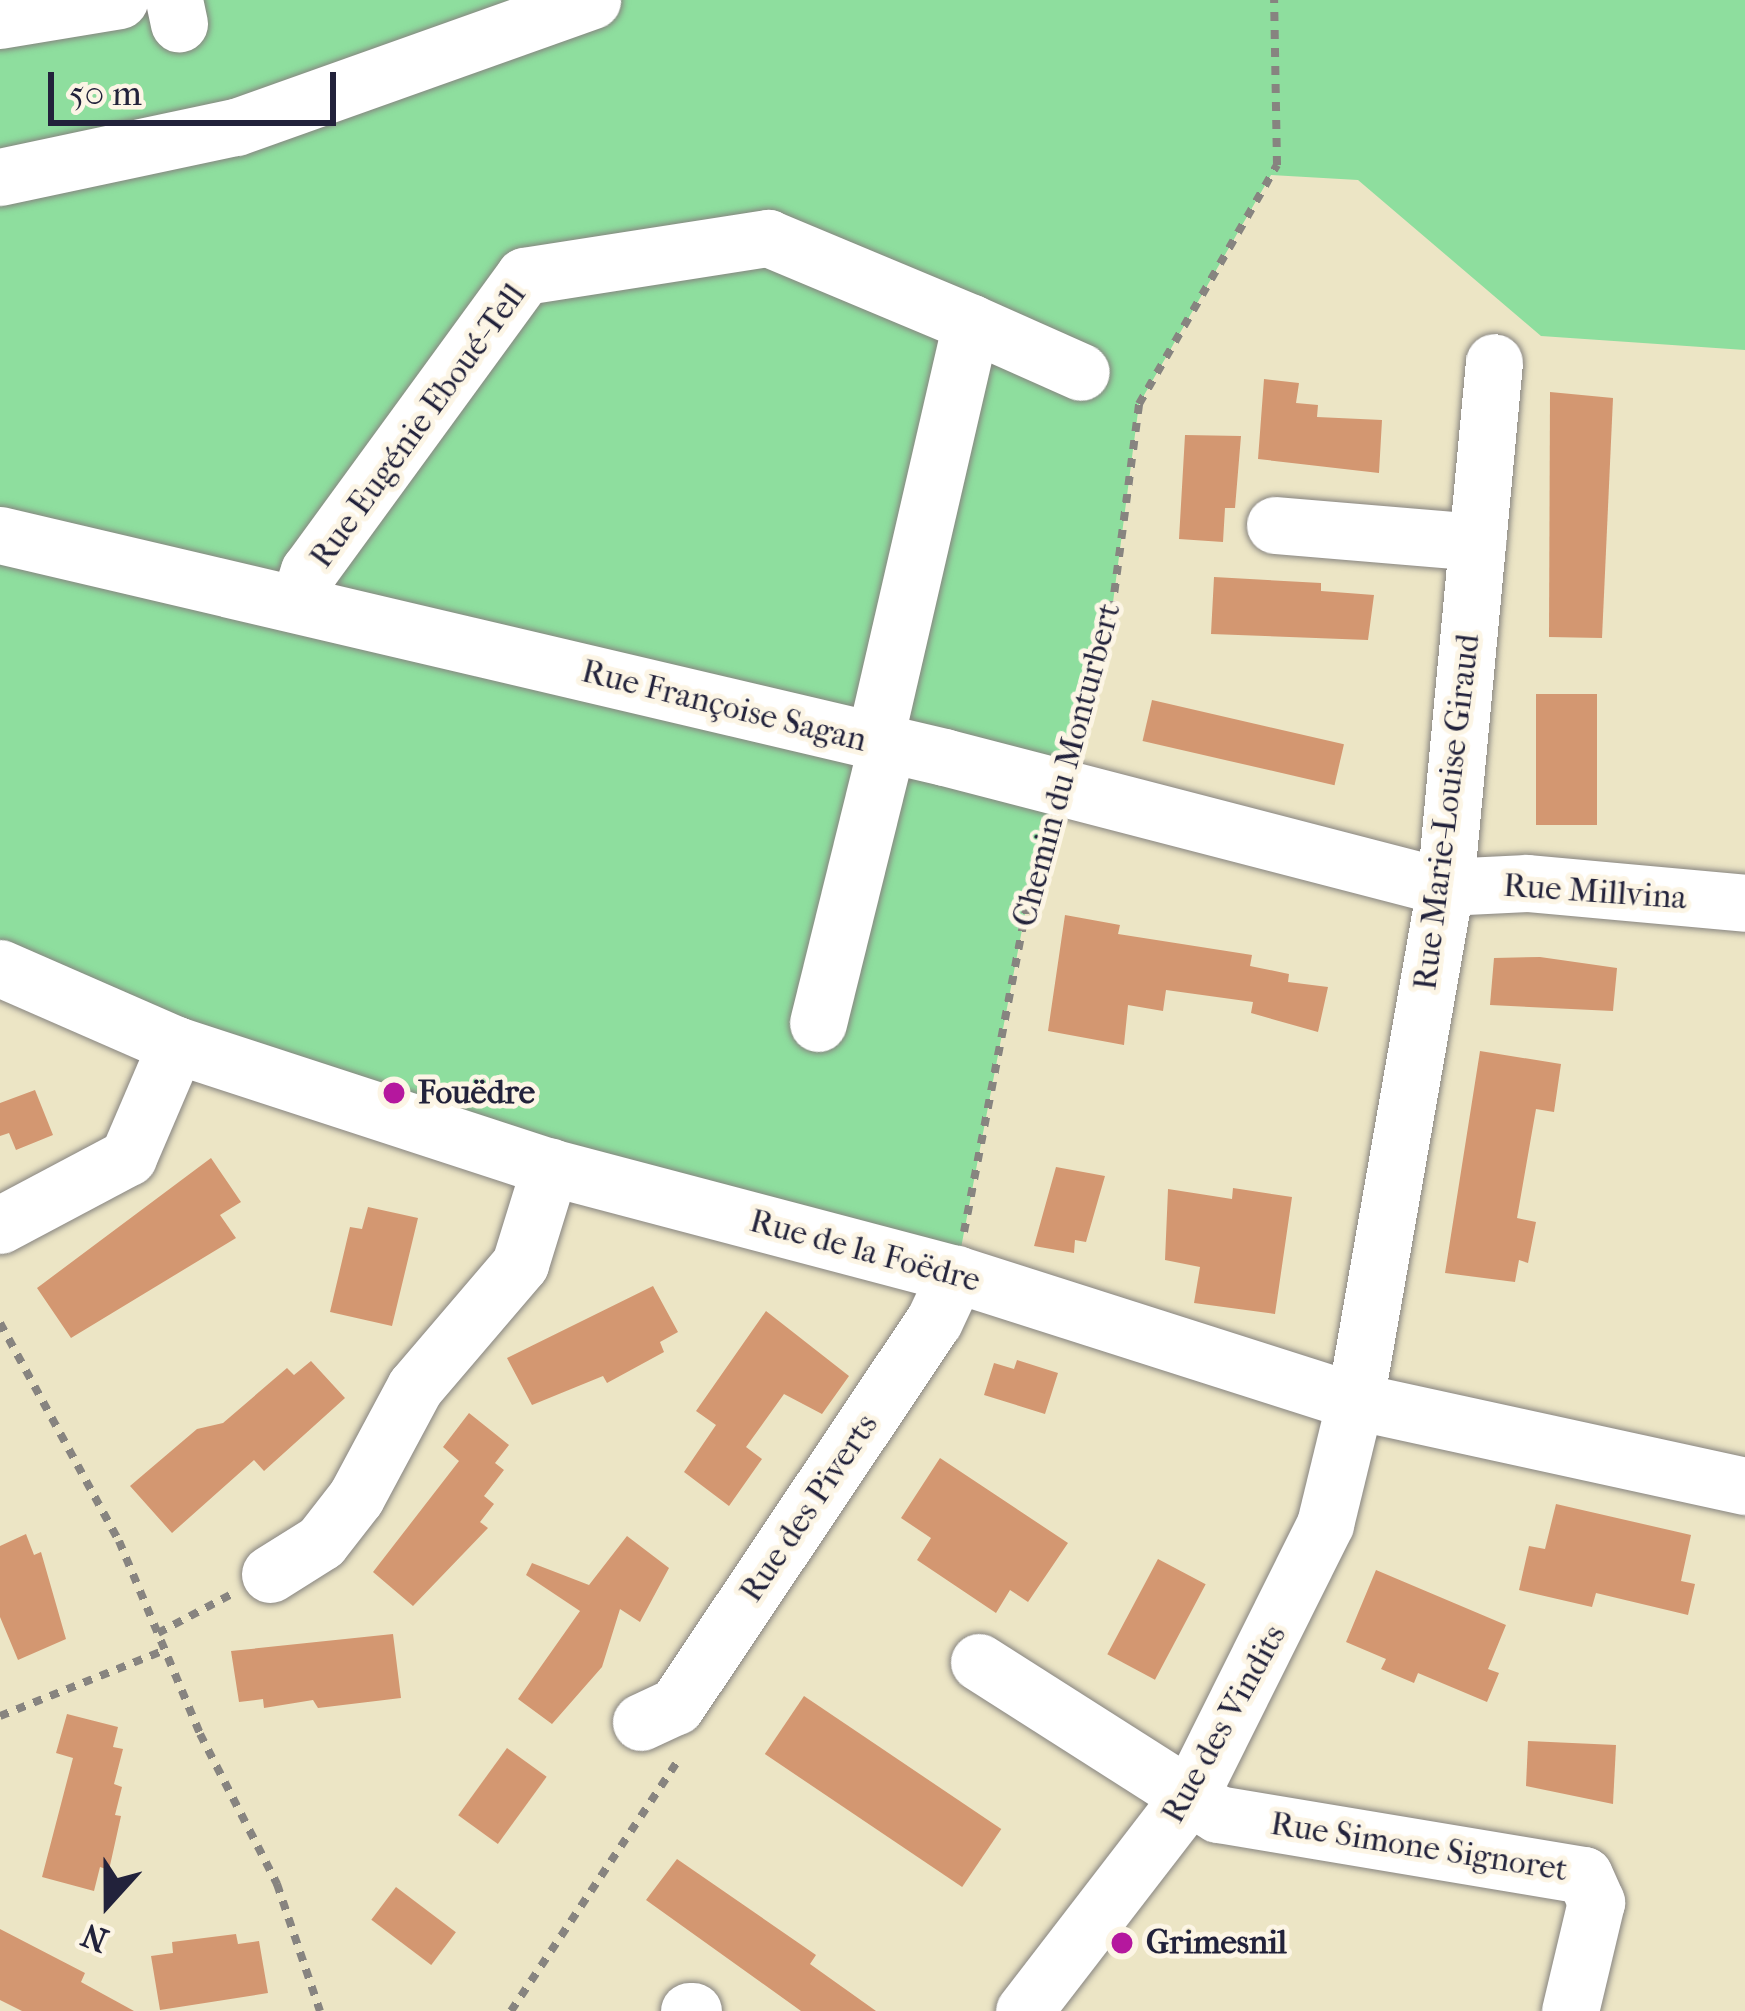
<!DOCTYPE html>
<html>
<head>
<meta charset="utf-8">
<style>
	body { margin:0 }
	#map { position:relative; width:1745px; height:2011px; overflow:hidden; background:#ece5c5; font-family:"IM FELL French Canon",serif }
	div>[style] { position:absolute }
	.green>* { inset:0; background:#8ede9e }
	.building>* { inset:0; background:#d39771; transform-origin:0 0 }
	.path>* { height:8px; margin-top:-4px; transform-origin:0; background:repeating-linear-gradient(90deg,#878480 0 9px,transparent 0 18px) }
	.roads { filter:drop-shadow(0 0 3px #878480) drop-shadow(0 0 3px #878480) }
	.minor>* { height:57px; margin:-28.5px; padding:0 28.5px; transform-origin:28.5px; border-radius:28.5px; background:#fff }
	.dots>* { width:33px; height:33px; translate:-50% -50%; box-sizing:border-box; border:6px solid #fcf5e5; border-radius:50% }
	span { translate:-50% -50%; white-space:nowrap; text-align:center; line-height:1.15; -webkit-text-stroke:10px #fcf5e5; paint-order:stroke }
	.street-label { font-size:33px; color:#22223b }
	.poi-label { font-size:33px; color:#22223b; font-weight:700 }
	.left { translate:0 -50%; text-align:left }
	.north { position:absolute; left:48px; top:1843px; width:120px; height:120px; -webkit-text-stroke:9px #fcf5e5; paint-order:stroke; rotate:201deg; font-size:33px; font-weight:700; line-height:48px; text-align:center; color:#22223b }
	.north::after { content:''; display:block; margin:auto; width:42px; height:54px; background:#22223b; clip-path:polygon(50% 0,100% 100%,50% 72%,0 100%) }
	.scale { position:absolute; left:48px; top:72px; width:288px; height:54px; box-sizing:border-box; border:6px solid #22223b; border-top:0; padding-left:15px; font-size:36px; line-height:42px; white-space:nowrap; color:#22223b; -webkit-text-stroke:9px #fcf5e5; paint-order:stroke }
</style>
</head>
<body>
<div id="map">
	<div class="green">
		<i style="clip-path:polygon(0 0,1745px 0,1745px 350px,1541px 336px,1358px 180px,1271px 175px,1139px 404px,1112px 610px,1030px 888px,956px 1274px,0 968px)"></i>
	</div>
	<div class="building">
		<i style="clip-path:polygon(1264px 379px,1299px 383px,1296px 403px,1318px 405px,1317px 417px,1382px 420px,1379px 473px,1258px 459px)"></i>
		<i style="clip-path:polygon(1550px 392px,1613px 398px,1602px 638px,1549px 637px)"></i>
		<i style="clip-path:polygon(1185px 435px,1241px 436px,1235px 508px,1225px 508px,1223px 542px,1179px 539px)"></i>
		<i style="clip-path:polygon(1214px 577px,1321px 583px,1321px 591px,1374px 595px,1368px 640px,1211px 634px)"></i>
		<i style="left:1536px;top:694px;width:61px;height:131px"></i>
		<i style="left:1152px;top:700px;width:197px;height:42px;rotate:13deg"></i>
		<i style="clip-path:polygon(1065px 915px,1120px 925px,1118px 934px,1252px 955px,1250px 966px,1289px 974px,1288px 982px,1328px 987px,1318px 1032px,1251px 1013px,1253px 1002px,1166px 990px,1163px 1011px,1128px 1005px,1124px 1045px,1048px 1031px)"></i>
		<i style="clip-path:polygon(1540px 957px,1617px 968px,1613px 1011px,1490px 1005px,1494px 958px)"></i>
		<i style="clip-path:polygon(1480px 1051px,1561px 1064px,1554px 1112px,1536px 1109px,1517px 1218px,1536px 1222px,1528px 1263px,1519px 1260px,1515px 1282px,1445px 1273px)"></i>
		<i style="clip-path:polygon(35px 1090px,53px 1135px,16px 1150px,9px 1133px,0 1136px,0 1103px)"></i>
		<i style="clip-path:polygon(211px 1158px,241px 1202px,220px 1215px,236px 1238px,71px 1338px,37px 1288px)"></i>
		<i style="clip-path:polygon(1056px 1167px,1105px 1176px,1086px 1242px,1075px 1240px,1074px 1253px,1034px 1246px)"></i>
		<i style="clip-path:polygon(1233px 1188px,1292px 1197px,1275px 1314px,1194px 1303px,1200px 1267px,1165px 1260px,1168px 1189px,1232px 1199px)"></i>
		<i style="clip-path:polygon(368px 1207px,418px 1218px,392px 1326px,330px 1312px,350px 1227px,362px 1229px)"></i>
		<i style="clip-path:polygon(653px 1286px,678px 1332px,660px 1342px,664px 1352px,607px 1383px,603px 1376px,532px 1405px,507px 1358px)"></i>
		<i style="clip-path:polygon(766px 1311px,849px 1376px,822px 1414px,784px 1394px,746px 1447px,762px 1459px,729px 1506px,684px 1472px,716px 1425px,696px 1411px)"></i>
		<i style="clip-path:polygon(1017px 1360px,1058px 1373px,1045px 1414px,984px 1395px,994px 1363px,1014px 1369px)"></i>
		<i style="clip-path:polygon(311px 1361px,345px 1398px,264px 1471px,254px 1460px,172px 1533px,130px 1486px,197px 1429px,223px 1423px,287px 1368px,294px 1375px)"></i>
		<i style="clip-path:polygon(469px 1413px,509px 1445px,495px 1463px,504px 1470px,484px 1496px,494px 1504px,480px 1522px,488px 1528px,413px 1606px,373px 1572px,459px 1461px,443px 1447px)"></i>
		<i style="clip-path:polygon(940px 1458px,1068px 1543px,1028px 1602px,1010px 1590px,996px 1613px,917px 1560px,931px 1538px,901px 1518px)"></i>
		<i style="clip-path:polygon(1556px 1504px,1691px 1535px,1681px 1581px,1695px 1584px,1688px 1615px,1596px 1593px,1592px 1607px,1519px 1590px,1529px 1546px,1545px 1549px)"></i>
		<i style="clip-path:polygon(26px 1534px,34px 1555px,41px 1552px,66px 1639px,18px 1660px,0 1617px,0 1546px)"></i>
		<i style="clip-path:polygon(627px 1536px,669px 1568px,640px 1622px,620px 1609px,602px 1667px,552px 1724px,518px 1699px,580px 1611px,526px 1575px,532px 1563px,589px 1585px)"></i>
		<i style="left:1158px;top:1559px;width:54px;height:108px;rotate:28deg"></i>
		<i style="clip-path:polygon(1376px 1570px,1506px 1625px,1488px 1669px,1499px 1673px,1487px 1702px,1418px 1673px,1414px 1683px,1381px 1669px,1386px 1659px,1346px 1642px)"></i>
		<i style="clip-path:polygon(393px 1634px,401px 1698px,318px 1708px,313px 1700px,264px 1708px,263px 1699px,239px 1702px,231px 1651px)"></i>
		<i style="left:804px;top:1696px;width:238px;height:70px;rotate:34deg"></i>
		<i style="clip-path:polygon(67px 1714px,118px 1727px,113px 1747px,123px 1749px,114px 1784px,122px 1787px,115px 1815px,121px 1816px,109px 1870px,100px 1867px,94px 1891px,42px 1877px,73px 1758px,56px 1753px)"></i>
		<i style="clip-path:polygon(1528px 1741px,1616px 1745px,1613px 1804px,1526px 1786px)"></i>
		<i style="left:507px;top:1748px;width:49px;height:83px;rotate:36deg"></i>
		<i style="clip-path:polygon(677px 1859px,816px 1955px,810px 1964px,876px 2011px,801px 2011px,646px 1900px)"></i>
		<i style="left:396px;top:1887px;width:75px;height:41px;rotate:37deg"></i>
		<i style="clip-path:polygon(0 1929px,85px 1973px,81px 1982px,134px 2011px,22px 2011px,0 2000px)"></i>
		<i style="clip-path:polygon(236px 1934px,238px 1944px,259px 1941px,268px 1993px,160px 2010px,151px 1956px,173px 1953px,172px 1942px)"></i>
	</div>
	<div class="path">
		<i style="left:1073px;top:746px;width:141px;rotate:-74deg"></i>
		<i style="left:1112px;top:610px;width:208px;rotate:-82.5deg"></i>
		<i style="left:1139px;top:404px;width:276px;rotate:-60deg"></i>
		<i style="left:1277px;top:165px;width:165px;rotate:-91deg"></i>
		<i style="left:964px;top:1232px;width:350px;rotate:-79.1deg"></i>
		<i style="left:1030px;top:888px;width:61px;rotate:-72.8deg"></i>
		<i style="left:0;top:1323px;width:248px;rotate:61.4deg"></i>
		<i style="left:119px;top:1541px;width:209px;rotate:67.2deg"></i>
		<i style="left:200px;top:1734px;width:169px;rotate:62.8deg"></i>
		<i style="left:277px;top:1884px;width:134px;rotate:71.3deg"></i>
		<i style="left:158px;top:1633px;width:84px;rotate:-27.8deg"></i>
		<i style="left:0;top:1716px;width:178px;rotate:-21.8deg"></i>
		<i style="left:511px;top:2011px;width:304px;rotate:-56.3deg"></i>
	</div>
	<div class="roads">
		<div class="minor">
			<i style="left:174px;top:0;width:24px;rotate:78deg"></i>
			<i style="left:0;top:20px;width:121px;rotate:-9.5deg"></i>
			<i style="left:0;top:177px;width:241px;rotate:-12deg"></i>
			<i style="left:236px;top:127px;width:378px;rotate:-19.6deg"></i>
			<i style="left:971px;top:323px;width:120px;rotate:24deg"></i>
			<i style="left:1275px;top:525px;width:203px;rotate:4.8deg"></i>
			<i style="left:0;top:535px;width:970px;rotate:13.23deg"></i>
			<i style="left:944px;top:757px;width:518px;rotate:14.55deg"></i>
			<i style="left:1445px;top:887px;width:82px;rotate:-2.8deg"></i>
			<i style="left:1527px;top:883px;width:219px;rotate:5.2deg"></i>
			<i style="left:298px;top:604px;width:35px;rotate:-72deg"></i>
			<i style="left:309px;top:571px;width:365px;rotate:-53.9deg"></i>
			<i style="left:524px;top:276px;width:247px;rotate:-8.9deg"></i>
			<i style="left:768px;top:238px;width:220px;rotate:22.7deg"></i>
			<i style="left:971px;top:323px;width:430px;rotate:103deg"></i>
			<i style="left:0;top:968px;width:192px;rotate:23.6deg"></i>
			<i style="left:176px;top:1045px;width:393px;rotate:18.1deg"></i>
			<i style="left:550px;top:1167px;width:420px;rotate:14.8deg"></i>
			<i style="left:956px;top:1274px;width:419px;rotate:17.7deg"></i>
			<i style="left:1355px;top:1401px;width:399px;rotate:12.3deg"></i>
			<i style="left:818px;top:1023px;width:286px;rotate:-76.1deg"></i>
			<i style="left:0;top:1225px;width:145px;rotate:-28deg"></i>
			<i style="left:128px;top:1157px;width:122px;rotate:-66.8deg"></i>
			<i style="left:270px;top:1574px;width:60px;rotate:-32.1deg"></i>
			<i style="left:321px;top:1542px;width:57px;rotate:-52.1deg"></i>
			<i style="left:356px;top:1497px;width:125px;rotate:-61.8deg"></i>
			<i style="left:415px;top:1387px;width:162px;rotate:-49.5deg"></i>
			<i style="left:520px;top:1264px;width:102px;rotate:-72.8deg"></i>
			<i style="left:979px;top:1662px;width:283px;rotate:32.5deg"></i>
			<i style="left:1218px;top:1814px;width:371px;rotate:9.5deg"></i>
			<i style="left:1584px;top:1875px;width:30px;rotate:66deg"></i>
			<i style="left:1596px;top:1902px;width:112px;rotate:103.4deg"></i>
			<i style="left:641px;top:1722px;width:38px;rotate:-25deg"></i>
			<i style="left:676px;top:1706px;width:463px;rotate:-56.2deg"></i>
			<i style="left:934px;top:1321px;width:52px;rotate:-64.9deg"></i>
			<i style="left:689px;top:2011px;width:4px"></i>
			<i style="left:1024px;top:2011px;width:270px;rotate:-52.4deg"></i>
			<i style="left:1189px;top:1797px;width:305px;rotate:-63.5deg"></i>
			<i style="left:1325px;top:1524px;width:127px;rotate:-76.3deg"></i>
			<i style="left:1355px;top:1401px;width:522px;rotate:-80.07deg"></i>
			<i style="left:1445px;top:887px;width:527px;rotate:-84.67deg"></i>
		</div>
	</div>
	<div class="dots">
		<i style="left:394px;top:1093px;background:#b5179e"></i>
		<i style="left:1122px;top:1943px;background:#b5179e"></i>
	</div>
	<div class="street-label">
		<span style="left:418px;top:426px;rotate:-54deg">Rue Eugénie Eboué-Tell</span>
		<span style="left:724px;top:706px;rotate:14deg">Rue Françoise Sagan</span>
		<span style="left:1067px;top:765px;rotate:-75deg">Chemin du Monturbert</span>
		<span style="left:1447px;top:812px;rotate:-83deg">Rue Marie-Louise Giraud</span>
		<span style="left:1595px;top:892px;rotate:4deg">Rue Millvina</span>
		<span style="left:865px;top:1251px;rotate:15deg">Rue de la Foëdre</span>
		<span style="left:809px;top:1508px;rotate:-56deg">Rue des Piverts</span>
		<span style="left:1224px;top:1724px;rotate:-61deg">Rue des Vindits</span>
		<span style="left:1419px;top:1847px;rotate:9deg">Rue Simone Signoret</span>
	</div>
	<div class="poi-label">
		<span class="left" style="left:418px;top:1093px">Fouëdre</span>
		<span class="left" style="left:1146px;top:1943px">Grimesnil</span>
	</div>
	<div class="north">N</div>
	<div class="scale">50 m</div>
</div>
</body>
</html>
